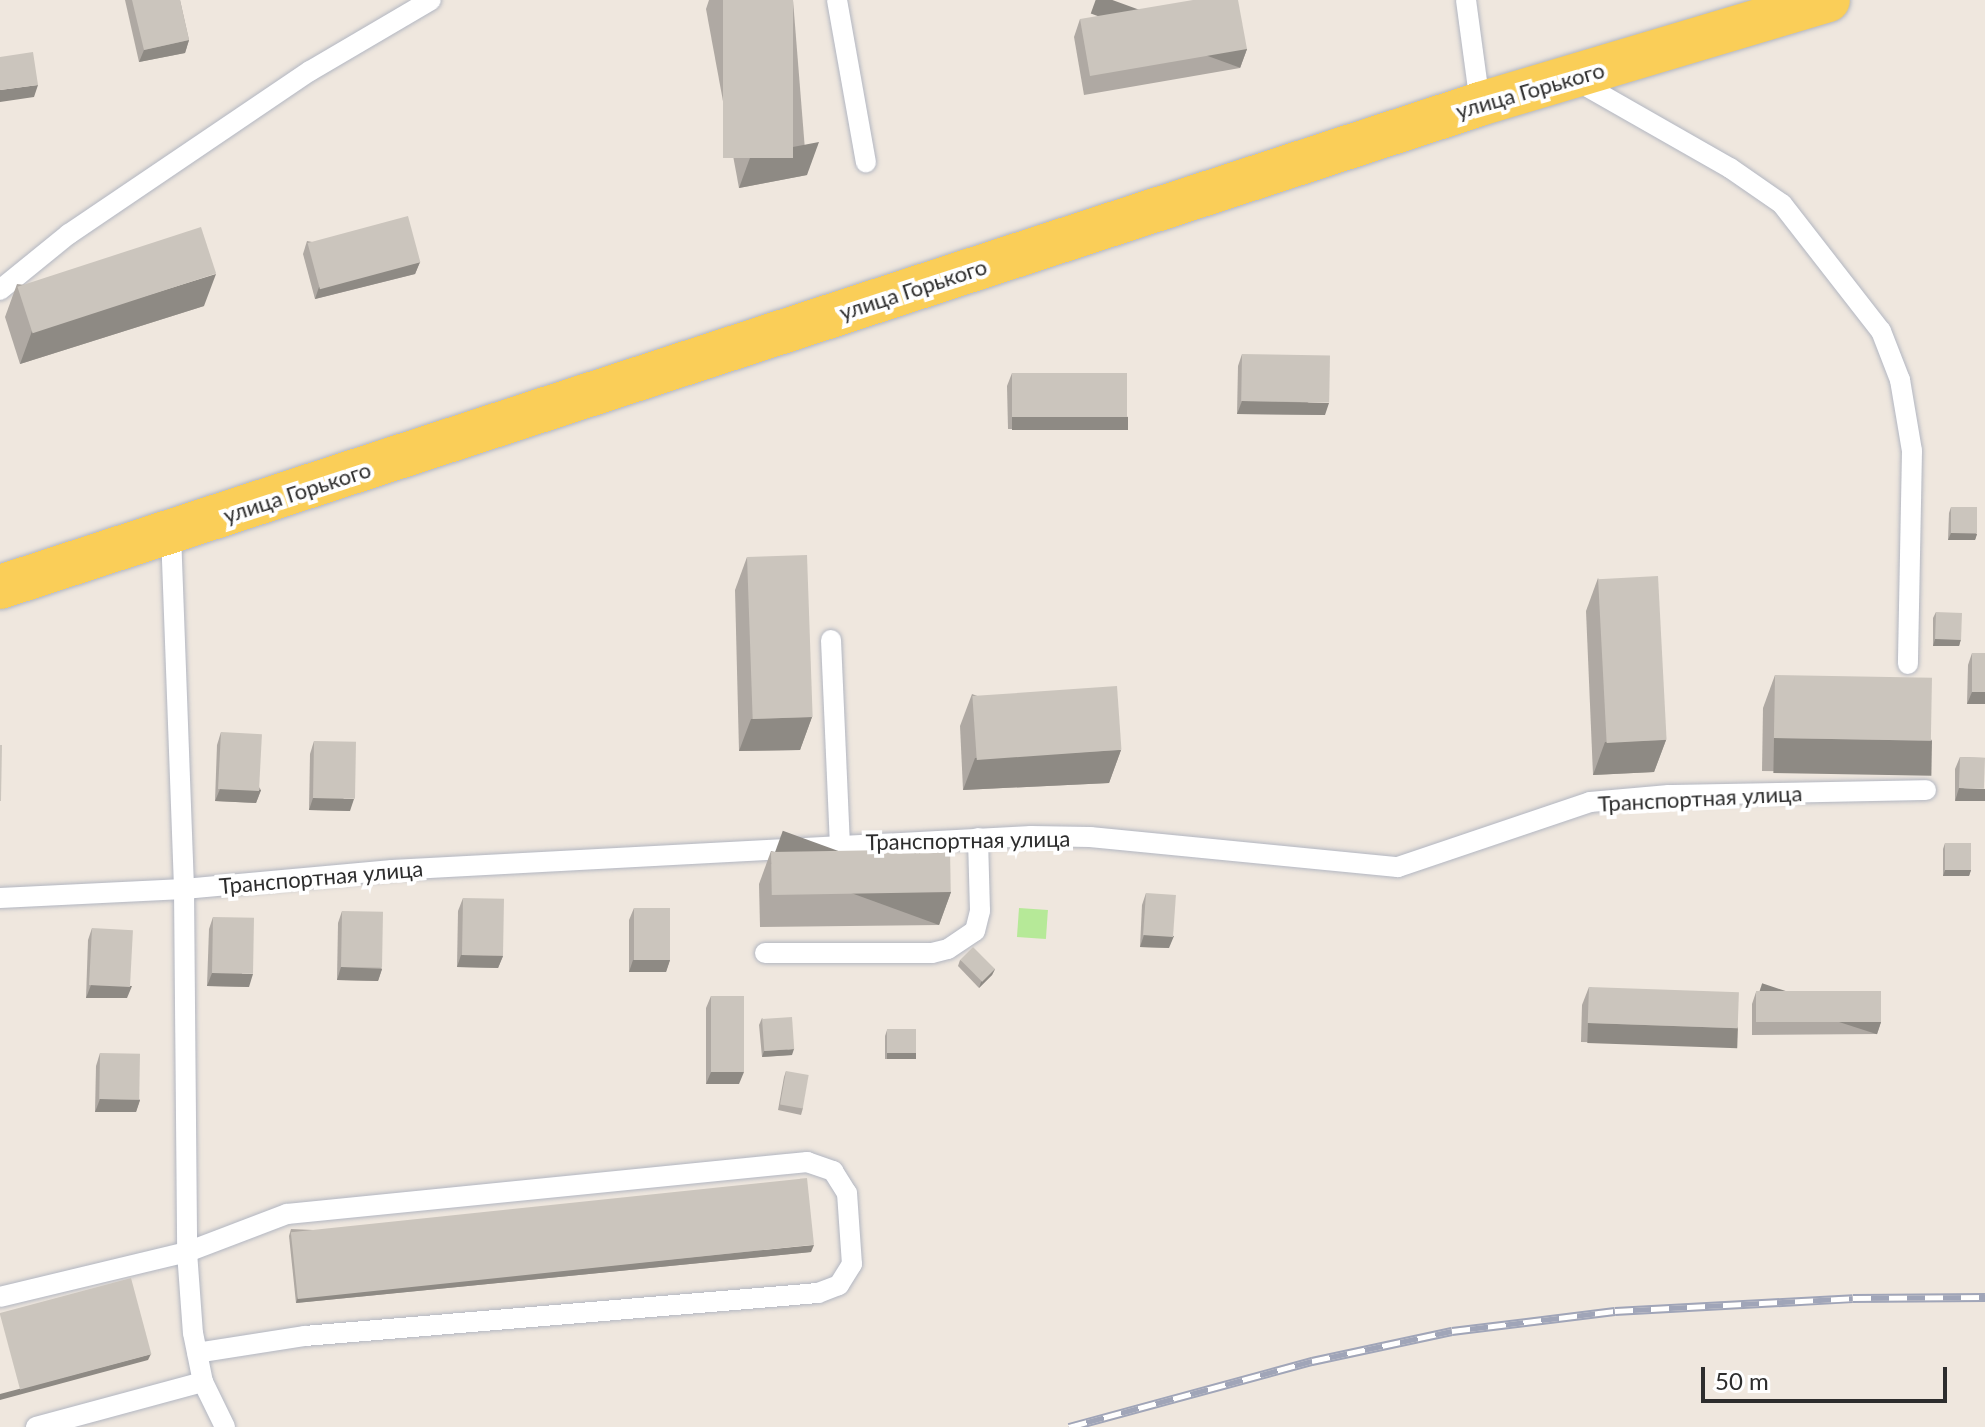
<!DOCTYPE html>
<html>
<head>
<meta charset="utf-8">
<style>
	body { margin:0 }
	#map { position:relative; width:1985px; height:1427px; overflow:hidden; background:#efe7de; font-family:Lato,sans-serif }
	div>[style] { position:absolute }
	.green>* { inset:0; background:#b6e998; transform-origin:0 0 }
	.roads { filter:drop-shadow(0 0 2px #b2b6c1) drop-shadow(0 0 2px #b2b6c1) }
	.service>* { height:20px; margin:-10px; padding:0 10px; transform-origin:10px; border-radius:10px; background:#fff }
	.primary>* { height:44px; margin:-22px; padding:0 22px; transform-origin:22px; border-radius:22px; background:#face58 }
	.rail>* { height:9px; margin-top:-4.5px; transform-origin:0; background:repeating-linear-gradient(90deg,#fff 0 18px,#a0a5b8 0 36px); box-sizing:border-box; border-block:2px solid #a0a5b8 }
	.wall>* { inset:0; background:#afa9a3 }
	.shaded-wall>* { inset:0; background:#8e8a84; transform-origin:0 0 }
	.building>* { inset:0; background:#cbc5bd; transform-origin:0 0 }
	span { translate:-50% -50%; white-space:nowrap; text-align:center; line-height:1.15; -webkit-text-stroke:8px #fff; paint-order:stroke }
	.street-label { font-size:22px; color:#2d2d2d }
	.scale { position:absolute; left:1701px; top:1367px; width:246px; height:36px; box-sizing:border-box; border:4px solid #2d2d2d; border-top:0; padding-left:10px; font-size:24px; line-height:28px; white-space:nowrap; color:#2d2d2d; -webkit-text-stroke:6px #fff; paint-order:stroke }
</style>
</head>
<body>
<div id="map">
	<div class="green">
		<i style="left:1019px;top:908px;width:29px;height:29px;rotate:4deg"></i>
	</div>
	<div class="roads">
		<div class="service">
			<i style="left:837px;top:0;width:165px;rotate:79.9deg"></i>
			<i style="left:1466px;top:0;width:105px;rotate:82.3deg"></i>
			<i style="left:1572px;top:78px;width:182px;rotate:29.7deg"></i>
			<i style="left:1730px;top:168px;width:63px;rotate:34.7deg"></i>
			<i style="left:1782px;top:204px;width:161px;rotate:52.1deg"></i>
			<i style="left:1881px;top:331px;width:53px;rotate:68.8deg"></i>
			<i style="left:1900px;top:380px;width:72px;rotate:80.4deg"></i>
			<i style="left:1912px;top:451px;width:213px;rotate:91.1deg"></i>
			<i style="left:0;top:290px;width:89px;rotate:-39.1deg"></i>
			<i style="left:69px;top:234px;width:291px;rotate:-34.1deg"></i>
			<i style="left:310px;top:71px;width:140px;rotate:-30.4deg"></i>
			<i style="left:171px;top:533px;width:356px;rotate:87.9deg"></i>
			<i style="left:184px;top:889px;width:363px;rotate:89.5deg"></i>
			<i style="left:187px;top:1252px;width:81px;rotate:85.8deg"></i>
			<i style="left:193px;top:1333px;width:50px;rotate:78.5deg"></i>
			<i style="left:203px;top:1382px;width:50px;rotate:63.9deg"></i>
			<i style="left:831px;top:640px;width:203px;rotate:87.5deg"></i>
			<i style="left:0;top:898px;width:184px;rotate:-2.8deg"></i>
			<i style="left:184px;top:889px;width:209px;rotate:-5.2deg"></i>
			<i style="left:392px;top:870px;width:640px;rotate:-3.05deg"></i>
			<i style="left:1031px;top:836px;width:59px;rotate:1deg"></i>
			<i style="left:1090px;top:837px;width:309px;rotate:5.6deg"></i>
			<i style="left:1398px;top:867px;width:203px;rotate:-18.7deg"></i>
			<i style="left:1590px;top:802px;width:79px;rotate:-5.1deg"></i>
			<i style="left:1669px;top:795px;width:257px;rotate:-1.1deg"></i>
			<i style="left:765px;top:953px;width:167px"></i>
			<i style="left:932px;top:953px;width:16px;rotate:-14deg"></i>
			<i style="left:948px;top:949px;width:32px;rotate:-34deg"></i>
			<i style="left:975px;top:931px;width:21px;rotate:-76deg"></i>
			<i style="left:980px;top:911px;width:73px;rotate:-91.6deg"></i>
			<i style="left:0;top:1297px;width:192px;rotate:-13.5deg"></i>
			<i style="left:187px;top:1252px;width:107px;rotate:-20.8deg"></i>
			<i style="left:287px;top:1214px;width:523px;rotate:-5.71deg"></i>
			<i style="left:807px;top:1162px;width:28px;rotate:19deg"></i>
			<i style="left:833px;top:1171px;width:26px;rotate:58deg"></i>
			<i style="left:847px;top:1193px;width:71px;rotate:86deg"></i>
			<i style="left:852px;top:1264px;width:25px;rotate:122deg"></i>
			<i style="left:839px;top:1285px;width:22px;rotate:159deg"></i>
			<i style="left:818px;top:1293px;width:515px;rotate:175.21deg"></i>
			<i style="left:305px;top:1336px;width:109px;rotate:171.1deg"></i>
			<i style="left:36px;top:1427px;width:173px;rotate:-15.1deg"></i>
		</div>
		<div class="primary">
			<i style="left:0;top:587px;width:1557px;rotate:-18.07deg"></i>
			<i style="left:1480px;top:104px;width:363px;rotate:-16.6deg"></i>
		</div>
	</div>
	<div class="rail">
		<i style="left:1069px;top:1427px;width:252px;rotate:-15.2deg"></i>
		<i style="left:1312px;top:1361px;width:143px;rotate:-12.1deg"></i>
		<i style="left:1452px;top:1331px;width:164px;rotate:-7deg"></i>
		<i style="left:1615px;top:1311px;width:238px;rotate:-3.1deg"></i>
		<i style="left:1853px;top:1298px;width:132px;rotate:-0.4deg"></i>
	</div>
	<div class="wall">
		<i style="clip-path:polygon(125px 0,180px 0,189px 40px,185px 53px,139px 62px)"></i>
		<i style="clip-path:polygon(709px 0,793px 0,807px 175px,739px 188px,706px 9px)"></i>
		<i style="clip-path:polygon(1080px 19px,1247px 49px,1240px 68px,1084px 95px,1074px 37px)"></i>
		<i style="clip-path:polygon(307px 241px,420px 262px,415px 274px,315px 299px,303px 254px)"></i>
		<i style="clip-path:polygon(17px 284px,204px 306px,20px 364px,5px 317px)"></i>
		<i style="clip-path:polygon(1242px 354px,1325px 415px,1237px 414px,1238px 366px)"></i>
		<i style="clip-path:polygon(1012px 373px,1128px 417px,1123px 429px,1008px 429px,1007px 386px)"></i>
		<i style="clip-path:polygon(1951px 507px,1977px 534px,1975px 540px,1948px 540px,1949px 513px)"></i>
		<i style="clip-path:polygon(747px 557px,812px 717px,800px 750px,739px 751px,735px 590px)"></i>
		<i style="clip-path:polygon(1598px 578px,1666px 740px,1654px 772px,1593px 775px,1586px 611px)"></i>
		<i style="clip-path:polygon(1936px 612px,1961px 639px,1959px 646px,1933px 646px,1933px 618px)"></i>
		<i style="clip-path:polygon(1972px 653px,1985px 704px,1967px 704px,1968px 665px)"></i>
		<i style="clip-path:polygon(1775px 675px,1932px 740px,1920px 773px,1762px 771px,1763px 708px)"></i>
		<i style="clip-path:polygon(972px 694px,1121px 750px,1109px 783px,963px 790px,960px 726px)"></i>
		<i style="clip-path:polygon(221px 732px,261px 790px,256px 803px,215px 801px,217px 745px)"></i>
		<i style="clip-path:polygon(314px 741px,350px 811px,309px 810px,310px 754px)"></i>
		<i style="clip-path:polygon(1960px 757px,1985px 758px,1955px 801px,1955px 769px)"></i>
		<i style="clip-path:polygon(1945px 843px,1971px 870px,1969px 876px,1943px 876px,1943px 849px)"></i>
		<i style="clip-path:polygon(771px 851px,951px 892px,939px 925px,760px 927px,759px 884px)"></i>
		<i style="clip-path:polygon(1146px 893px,1169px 948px,1140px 947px,1142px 905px)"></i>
		<i style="clip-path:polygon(463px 898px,503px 956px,498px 968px,457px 967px,458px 911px)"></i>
		<i style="clip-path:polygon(634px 908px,670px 960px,666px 972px,629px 972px,629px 920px)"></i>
		<i style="clip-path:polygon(342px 911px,382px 969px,378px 981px,337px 980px,338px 923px)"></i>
		<i style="clip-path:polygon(213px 917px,249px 987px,207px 986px,209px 929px)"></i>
		<i style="clip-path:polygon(92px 928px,127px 998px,86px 998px,88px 940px)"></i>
		<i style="clip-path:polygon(960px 960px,995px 969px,992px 975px,979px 988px,958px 966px)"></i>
		<i style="clip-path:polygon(1589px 987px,1738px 1027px,1731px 1045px,1581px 1042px,1582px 1005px)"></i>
		<i style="clip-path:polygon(1756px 992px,1881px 1022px,1877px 1034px,1752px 1035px,1752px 1004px)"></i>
		<i style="clip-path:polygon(711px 996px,739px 1084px,706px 1084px,706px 1008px)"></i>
		<i style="clip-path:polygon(762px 1018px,792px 1055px,762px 1057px,759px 1025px)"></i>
		<i style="clip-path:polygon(887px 1030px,916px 1053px,914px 1059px,885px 1059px,885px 1036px)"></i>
		<i style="clip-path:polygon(100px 1053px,140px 1100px,136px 1112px,95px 1112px,96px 1066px)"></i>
		<i style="clip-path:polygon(786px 1071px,803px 1108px,801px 1115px,778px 1110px,784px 1077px)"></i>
		<i style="clip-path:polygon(291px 1229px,811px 1252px,296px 1303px,289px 1236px)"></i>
	</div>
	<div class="shaded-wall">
		<i style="clip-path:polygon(189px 40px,185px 53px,139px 62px,144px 50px)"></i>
		<i style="left:1247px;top:49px;width:20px;height:159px;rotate:110deg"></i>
		<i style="clip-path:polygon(38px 85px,34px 97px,0 102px,0 90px)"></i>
		<i style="clip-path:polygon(819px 142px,807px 175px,739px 188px,751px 155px)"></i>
		<i style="clip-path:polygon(420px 262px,415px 274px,315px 299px,319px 287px)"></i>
		<i style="clip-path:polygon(216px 274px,204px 306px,20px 364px,32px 331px)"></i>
		<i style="clip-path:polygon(1242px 401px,1329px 403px,1325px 415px,1237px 414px)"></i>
		<i style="left:1012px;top:417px;width:116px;height:13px"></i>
		<i style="clip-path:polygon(1951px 533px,1977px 534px,1975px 540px,1948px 540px)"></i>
		<i style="clip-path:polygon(1935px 639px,1961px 639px,1959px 646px,1933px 646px)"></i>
		<i style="clip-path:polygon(1972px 692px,1985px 692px,1985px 704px,1967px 704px)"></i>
		<i style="clip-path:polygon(812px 717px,800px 750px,739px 751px,751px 719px)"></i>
		<i style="left:1774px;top:738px;width:158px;height:35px;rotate:1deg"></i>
		<i style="clip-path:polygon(1666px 740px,1654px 772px,1593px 775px,1605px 742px)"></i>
		<i style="clip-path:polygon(1121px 750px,1109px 783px,963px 790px,975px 758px)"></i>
		<i style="clip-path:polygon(1959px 788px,1985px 789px,1985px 801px,1955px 801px)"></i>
		<i style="clip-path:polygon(220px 789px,261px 790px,256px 803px,215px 801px)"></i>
		<i style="clip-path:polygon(313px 798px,354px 799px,350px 811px,309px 810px)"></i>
		<i style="clip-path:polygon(1945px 870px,1971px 870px,1969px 876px,1943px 876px)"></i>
		<i style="left:951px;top:892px;width:35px;height:179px;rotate:110deg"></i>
		<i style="clip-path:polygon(1144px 935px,1174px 936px,1169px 948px,1140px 947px)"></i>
		<i style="clip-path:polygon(461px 955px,503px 956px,498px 968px,457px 967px)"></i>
		<i style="clip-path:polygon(633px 960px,670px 960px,666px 972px,629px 972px)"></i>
		<i style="clip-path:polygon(341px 967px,382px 969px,378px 981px,337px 980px)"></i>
		<i style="clip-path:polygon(995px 969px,992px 975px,979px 988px,981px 982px)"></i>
		<i style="clip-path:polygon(212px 973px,253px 974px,249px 987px,207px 986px)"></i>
		<i style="clip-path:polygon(91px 985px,132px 986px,127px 998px,86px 998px)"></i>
		<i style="left:1881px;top:1022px;width:13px;height:125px;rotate:108deg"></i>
		<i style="left:1588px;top:1023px;width:150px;height:20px;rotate:2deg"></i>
		<i style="clip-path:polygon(794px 1049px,792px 1055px,762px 1057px,764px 1051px)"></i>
		<i style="left:887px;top:1053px;width:29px;height:6px"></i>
		<i style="clip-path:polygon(711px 1072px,744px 1072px,739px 1084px,706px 1084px)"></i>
		<i style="clip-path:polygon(100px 1099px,140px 1100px,136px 1112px,95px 1112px)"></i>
		<i style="clip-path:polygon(814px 1245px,811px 1252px,296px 1303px,298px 1297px)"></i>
		<i style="clip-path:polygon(151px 1354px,148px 1360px,0 1400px,0 1394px)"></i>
	</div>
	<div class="building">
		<i style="clip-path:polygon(132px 0,180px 0,189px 40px,144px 50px)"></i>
		<i style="left:723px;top:0;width:70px;height:158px"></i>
		<i style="clip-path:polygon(1193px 0,1238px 0,1247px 49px,1090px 76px,1080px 19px)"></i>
		<i style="clip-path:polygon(33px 52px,38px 85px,0 90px,0 57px)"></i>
		<i style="left:408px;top:216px;width:48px;height:104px;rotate:75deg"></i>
		<i style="left:201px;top:227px;width:49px;height:193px;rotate:72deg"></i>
		<i style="left:1242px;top:354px;width:88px;height:47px;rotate:1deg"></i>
		<i style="left:1012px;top:373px;width:115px;height:44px"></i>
		<i style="left:1951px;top:507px;width:26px;height:26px"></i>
		<i style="left:807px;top:555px;width:162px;height:60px;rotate:88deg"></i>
		<i style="left:1658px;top:576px;width:164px;height:60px;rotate:87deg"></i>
		<i style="left:1936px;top:612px;width:26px;height:27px;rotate:2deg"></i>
		<i style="left:1972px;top:653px;width:13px;height:39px"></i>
		<i style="left:1775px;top:675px;width:157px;height:63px;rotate:1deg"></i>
		<i style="left:1117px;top:686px;width:64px;height:145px;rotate:86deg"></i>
		<i style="left:221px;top:732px;width:41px;height:57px;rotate:3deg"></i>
		<i style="left:314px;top:741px;width:42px;height:57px;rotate:1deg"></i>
		<i style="clip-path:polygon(0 745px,2px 745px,1px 801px,0 801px)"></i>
		<i style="left:1960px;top:757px;width:25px;height:31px;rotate:2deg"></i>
		<i style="left:1945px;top:843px;width:26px;height:27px"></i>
		<i style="left:950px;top:849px;width:43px;height:179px;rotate:89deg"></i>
		<i style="left:1146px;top:893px;width:30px;height:42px;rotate:4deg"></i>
		<i style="left:463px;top:898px;width:41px;height:57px;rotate:1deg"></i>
		<i style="left:634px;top:908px;width:36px;height:52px"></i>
		<i style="left:342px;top:911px;width:41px;height:56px;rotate:1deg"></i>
		<i style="left:213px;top:917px;width:41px;height:56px;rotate:1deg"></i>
		<i style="left:92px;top:928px;width:41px;height:57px;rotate:3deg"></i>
		<i style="left:973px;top:947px;width:31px;height:18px;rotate:45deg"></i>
		<i style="left:1589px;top:987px;width:150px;height:36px;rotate:2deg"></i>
		<i style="left:1881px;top:991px;width:31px;height:125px;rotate:90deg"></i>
		<i style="left:711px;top:996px;width:33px;height:76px"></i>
		<i style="left:792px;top:1017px;width:32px;height:30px;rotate:86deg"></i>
		<i style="left:916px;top:1029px;width:24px;height:29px;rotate:90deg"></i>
		<i style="left:100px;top:1053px;width:40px;height:46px;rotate:1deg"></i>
		<i style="left:786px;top:1071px;width:23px;height:34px;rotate:10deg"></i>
		<i style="left:807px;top:1178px;width:67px;height:519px;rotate:84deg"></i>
		<i style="left:131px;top:1278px;width:79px;height:136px;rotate:75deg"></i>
	</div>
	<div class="street-label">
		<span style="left:1530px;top:90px;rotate:-16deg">улица Горького</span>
		<span style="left:913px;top:289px;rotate:-18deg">улица Горького</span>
		<span style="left:297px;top:492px;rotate:-18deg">улица Горького</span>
		<span style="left:1700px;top:798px;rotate:-3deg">Транспортная улица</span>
		<span style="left:968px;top:840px;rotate:-1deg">Транспортная улица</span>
		<span style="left:321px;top:877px;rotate:-5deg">Транспортная улица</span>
	</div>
	<div class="scale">50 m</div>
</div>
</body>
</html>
